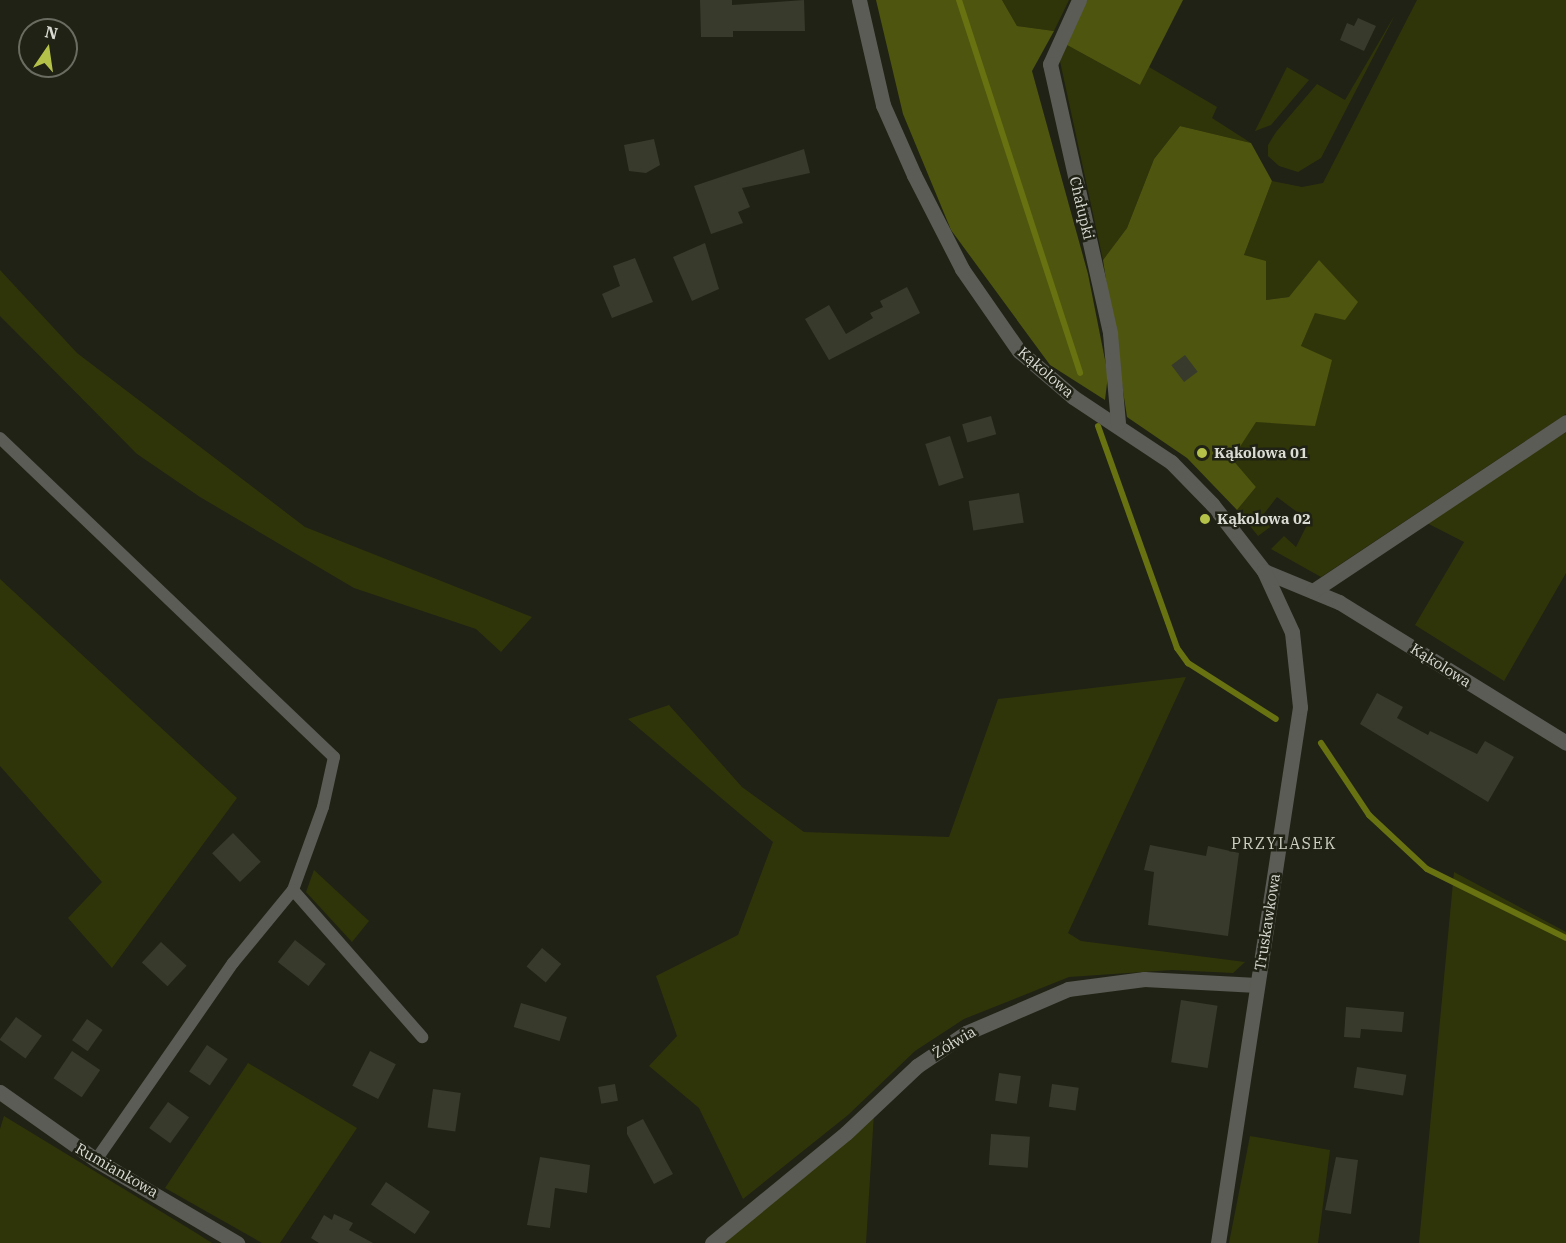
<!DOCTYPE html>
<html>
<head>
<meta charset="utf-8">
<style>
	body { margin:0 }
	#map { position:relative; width:1566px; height:1243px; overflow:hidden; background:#202215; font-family:"IBM Plex Serif",serif }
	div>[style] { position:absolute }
	.green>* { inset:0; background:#303509 }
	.forest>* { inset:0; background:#4e550e }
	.stream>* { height:6px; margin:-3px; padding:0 3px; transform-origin:3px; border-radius:3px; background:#687211 }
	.building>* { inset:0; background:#383a2c; transform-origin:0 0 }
	.lane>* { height:12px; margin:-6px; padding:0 6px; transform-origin:6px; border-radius:6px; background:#5b5c55 }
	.street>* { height:15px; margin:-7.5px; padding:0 7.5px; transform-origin:7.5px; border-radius:7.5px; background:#5b5c55 }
	.dots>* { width:16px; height:16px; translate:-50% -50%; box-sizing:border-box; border:3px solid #202215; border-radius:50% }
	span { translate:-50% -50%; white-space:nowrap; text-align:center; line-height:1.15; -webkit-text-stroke:5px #202215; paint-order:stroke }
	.street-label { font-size:15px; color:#dadbd3 }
	.poi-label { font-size:15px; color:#dadbd3; font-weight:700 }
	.left { translate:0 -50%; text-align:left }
	.neighbourhood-label { font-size:16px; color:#cdd0c0; letter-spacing:1.5px }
	.north { position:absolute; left:18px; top:18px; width:60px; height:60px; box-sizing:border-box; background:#202215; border:2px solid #6a6c61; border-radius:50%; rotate:13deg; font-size:16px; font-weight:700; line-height:24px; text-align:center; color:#dadbd3 }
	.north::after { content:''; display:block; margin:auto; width:21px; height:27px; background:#b4c24a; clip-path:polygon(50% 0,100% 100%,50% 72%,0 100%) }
</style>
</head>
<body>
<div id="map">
	<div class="green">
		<i style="clip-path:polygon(1002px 0,1069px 0,1054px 31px,1017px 26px)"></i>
		<i style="clip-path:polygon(1417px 0,1566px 0,1566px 414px,1321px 577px,1271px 549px,1284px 536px,1296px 547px,1309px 521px,1277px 497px,1263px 515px,1273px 525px,1258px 536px,1237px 510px,1256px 487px,1232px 459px,1301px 346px,1315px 312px,1289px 297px,1266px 300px,1244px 255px,1272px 181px,1302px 187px,1323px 183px)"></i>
		<i style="clip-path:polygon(1396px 13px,1321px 158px,1298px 172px,1279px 166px,1268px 156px,1268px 145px,1276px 132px,1317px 84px,1345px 100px)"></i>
		<i style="clip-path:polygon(1067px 45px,1140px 85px,1149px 67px,1217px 107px,1212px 118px,1251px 143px,1180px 126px,1154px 159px,1127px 228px,1103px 260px,1060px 61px)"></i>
		<i style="clip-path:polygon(1287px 67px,1309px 80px,1271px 125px,1255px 131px)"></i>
		<i style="clip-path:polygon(0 270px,77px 353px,305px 527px,532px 617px,501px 652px,476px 629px,354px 588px,200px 497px,137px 454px,0 316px)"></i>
		<i style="clip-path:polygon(1566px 432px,1566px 573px,1504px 681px,1415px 625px,1464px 542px,1423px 521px)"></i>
		<i style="clip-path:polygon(0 579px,237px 798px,112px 968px,68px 918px,102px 882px,0 766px)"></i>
		<i style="clip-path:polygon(1186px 677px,1068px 933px,1081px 941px,1245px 962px,1233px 973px,1172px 970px,1069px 977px,964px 1019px,915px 1051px,848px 1115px,743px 1199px,699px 1108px,649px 1066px,677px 1036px,656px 976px,738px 935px,773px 842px,628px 719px,669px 705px,742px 787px,804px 832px,949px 837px,998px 699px)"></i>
		<i style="clip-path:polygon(314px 870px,369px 921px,352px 942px,306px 892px)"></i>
		<i style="clip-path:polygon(1454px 872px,1566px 932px,1566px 1243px,1419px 1243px)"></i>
		<i style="clip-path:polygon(248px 1063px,357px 1128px,280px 1243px,262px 1243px,165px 1188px)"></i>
		<i style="clip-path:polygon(874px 1113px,866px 1243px,716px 1243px)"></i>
		<i style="clip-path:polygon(4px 1116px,193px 1231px,212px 1243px,0 1243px,0 1129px)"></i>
		<i style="clip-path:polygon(1250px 1136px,1330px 1150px,1318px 1243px,1229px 1243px)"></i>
	</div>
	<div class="forest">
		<i style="clip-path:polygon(876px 0,1002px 0,1017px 26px,1054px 31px,1032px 71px,1088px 274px,1108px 375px,1105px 400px,1050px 365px,951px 230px,903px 114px)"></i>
		<i style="clip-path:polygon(1087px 0,1183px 0,1140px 85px,1067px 45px)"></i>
		<i style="clip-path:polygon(1180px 126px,1251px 143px,1272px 181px,1244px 255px,1266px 261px,1266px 300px,1289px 297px,1319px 260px,1358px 302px,1345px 320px,1315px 313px,1301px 346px,1332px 360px,1315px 426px,1256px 422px,1232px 459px,1256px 487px,1237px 510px,1187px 458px,1127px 417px,1103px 260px,1127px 228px,1154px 159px)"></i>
	</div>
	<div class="stream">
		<i style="left:959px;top:0;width:392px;rotate:72deg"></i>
		<i style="left:1098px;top:426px;width:236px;rotate:70.4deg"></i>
		<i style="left:1177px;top:648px;width:19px;rotate:54deg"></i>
		<i style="left:1188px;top:663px;width:104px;rotate:32.5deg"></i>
		<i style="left:1321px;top:743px;width:87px;rotate:56.3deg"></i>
		<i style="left:1369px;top:815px;width:79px;rotate:43deg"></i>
		<i style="left:1427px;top:869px;width:155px;rotate:26.4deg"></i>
	</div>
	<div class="building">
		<i style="clip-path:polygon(700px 0,732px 0,732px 5px,804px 0,805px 31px,733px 31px,733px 37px,701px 37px)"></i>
		<i style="clip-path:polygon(1358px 18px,1376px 26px,1364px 51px,1340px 40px,1347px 23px,1354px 26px)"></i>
		<i style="clip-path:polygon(654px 139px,660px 165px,646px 173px,629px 171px,624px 145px)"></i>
		<i style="clip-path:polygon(804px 149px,810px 173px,742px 188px,750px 207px,738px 212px,743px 223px,711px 234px,694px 186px)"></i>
		<i style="clip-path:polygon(705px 243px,719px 289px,692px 301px,673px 257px)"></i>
		<i style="clip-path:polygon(635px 258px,653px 302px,612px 318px,602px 294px,620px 286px,613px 266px)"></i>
		<i style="clip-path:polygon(907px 287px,920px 313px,829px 360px,805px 319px,829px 305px,846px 334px,873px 318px,870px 313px,883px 307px,880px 301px)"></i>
		<i style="left:1185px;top:355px;width:21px;height:17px;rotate:53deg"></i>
		<i style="left:991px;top:416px;width:19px;height:30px;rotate:74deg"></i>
		<i style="left:950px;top:436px;width:44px;height:26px;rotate:72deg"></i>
		<i style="left:1019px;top:493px;width:30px;height:51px;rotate:81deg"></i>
		<i style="clip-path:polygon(1377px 693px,1403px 707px,1397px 718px,1428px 735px,1430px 731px,1477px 754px,1485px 741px,1514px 757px,1488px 802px,1360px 724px)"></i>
		<i style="left:233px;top:833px;width:40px;height:29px;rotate:46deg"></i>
		<i style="clip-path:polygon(1150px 845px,1206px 856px,1208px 846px,1239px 853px,1228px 936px,1148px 925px,1154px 872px,1144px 870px)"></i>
		<i style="left:295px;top:940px;width:39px;height:28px;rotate:38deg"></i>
		<i style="left:161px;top:942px;width:35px;height:28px;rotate:43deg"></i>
		<i style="left:542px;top:948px;width:25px;height:24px;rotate:40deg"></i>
		<i style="left:1181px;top:1000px;width:37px;height:63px;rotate:9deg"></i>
		<i style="left:521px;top:1003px;width:48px;height:25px;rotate:17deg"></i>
		<i style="clip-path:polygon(1346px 1007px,1404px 1012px,1402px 1032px,1361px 1029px,1360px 1038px,1344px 1037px)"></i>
		<i style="left:16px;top:1017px;width:32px;height:28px;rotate:36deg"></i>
		<i style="left:87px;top:1019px;width:19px;height:26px;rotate:35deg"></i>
		<i style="left:207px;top:1045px;width:25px;height:32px;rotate:34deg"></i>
		<i style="left:72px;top:1051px;width:34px;height:33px;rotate:34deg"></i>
		<i style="left:370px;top:1051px;width:29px;height:39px;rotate:27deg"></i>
		<i style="left:1357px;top:1067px;width:50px;height:21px;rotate:9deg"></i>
		<i style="left:999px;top:1073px;width:22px;height:28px;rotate:8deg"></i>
		<i style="left:615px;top:1084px;width:17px;height:17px;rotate:80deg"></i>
		<i style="left:1052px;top:1084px;width:27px;height:23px;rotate:8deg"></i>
		<i style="left:433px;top:1089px;width:28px;height:39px;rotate:8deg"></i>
		<i style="left:168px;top:1102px;width:26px;height:32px;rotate:36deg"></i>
		<i style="clip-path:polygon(643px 1119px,673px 1174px,654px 1184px,627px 1134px,627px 1127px)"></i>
		<i style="left:991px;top:1134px;width:39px;height:31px;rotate:4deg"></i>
		<i style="clip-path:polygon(540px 1157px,590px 1165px,587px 1193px,555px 1188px,550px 1228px,527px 1225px)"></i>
		<i style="clip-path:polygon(1336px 1157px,1358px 1160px,1351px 1214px,1325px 1210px)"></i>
		<i style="left:386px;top:1182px;width:53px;height:27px;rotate:34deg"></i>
		<i style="clip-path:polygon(334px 1214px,353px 1223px,349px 1230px,373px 1243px,319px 1243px,311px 1238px,324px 1215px,332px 1220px)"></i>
	</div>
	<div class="lane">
		<i style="left:0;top:438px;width:462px;rotate:43.7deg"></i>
		<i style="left:334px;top:757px;width:51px;rotate:102.4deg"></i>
		<i style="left:323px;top:807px;width:88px;rotate:109.9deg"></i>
		<i style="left:96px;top:1160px;width:240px;rotate:-55.2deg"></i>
		<i style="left:233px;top:963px;width:94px;rotate:-50.6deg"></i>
		<i style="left:293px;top:890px;width:196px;rotate:48.7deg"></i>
	</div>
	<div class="street">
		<i style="left:859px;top:0;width:108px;rotate:77.1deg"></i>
		<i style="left:883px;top:105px;width:77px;rotate:66.1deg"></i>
		<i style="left:914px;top:175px;width:106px;rotate:62.9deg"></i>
		<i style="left:962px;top:269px;width:100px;rotate:55.2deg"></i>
		<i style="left:1019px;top:351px;width:71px;rotate:40.4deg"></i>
		<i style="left:1073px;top:397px;width:118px;rotate:33.6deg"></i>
		<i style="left:1171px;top:462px;width:59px;rotate:45.7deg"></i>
		<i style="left:1212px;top:504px;width:85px;rotate:52.2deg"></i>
		<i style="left:1264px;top:571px;width:81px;rotate:22.5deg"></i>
		<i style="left:1339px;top:602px;width:267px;rotate:31.8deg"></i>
		<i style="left:1079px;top:0;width:70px;rotate:114.4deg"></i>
		<i style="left:1050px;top:64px;width:276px;rotate:77.4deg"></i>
		<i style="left:1110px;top:333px;width:90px;rotate:84.9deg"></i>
		<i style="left:1313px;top:591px;width:304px;rotate:-33.7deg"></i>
		<i style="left:0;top:1092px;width:118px;rotate:35.3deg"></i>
		<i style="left:96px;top:1160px;width:164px;rotate:30.5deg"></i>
		<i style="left:712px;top:1243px;width:173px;rotate:-39.4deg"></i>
		<i style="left:846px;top:1133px;width:98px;rotate:-43.3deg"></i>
		<i style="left:917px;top:1066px;width:59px;rotate:-34deg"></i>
		<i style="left:966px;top:1033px;width:111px;rotate:-23.3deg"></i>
		<i style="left:1068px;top:989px;width:77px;rotate:-7.5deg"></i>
		<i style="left:1144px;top:979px;width:113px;rotate:3deg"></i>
		<i style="left:1218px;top:1243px;width:542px;rotate:-81.3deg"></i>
		<i style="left:1300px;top:707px;width:75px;rotate:-96.1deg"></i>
		<i style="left:1292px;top:632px;width:67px;rotate:-114.7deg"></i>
	</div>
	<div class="dots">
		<i style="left:1202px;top:453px;background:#b4c24a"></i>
		<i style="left:1205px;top:519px;background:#b4c24a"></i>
	</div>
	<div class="street-label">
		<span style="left:1082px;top:208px;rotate:77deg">Chałupki</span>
		<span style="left:1046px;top:372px;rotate:41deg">Kąkolowa</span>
		<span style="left:1441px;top:665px;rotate:32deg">Kąkolowa</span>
		<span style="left:1267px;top:922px;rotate:-81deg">Truskawkowa</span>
		<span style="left:954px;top:1042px;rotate:-31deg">Żółwia</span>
		<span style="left:117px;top:1170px;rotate:30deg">Rumiankowa</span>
	</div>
	<div class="poi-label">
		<span class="left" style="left:1214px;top:453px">Kąkolowa 01</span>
		<span class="left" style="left:1217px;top:519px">Kąkolowa 02</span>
	</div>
	<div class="neighbourhood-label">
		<span style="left:1284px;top:843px">PRZYLASEK</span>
	</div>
	<div class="north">N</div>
</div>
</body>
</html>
